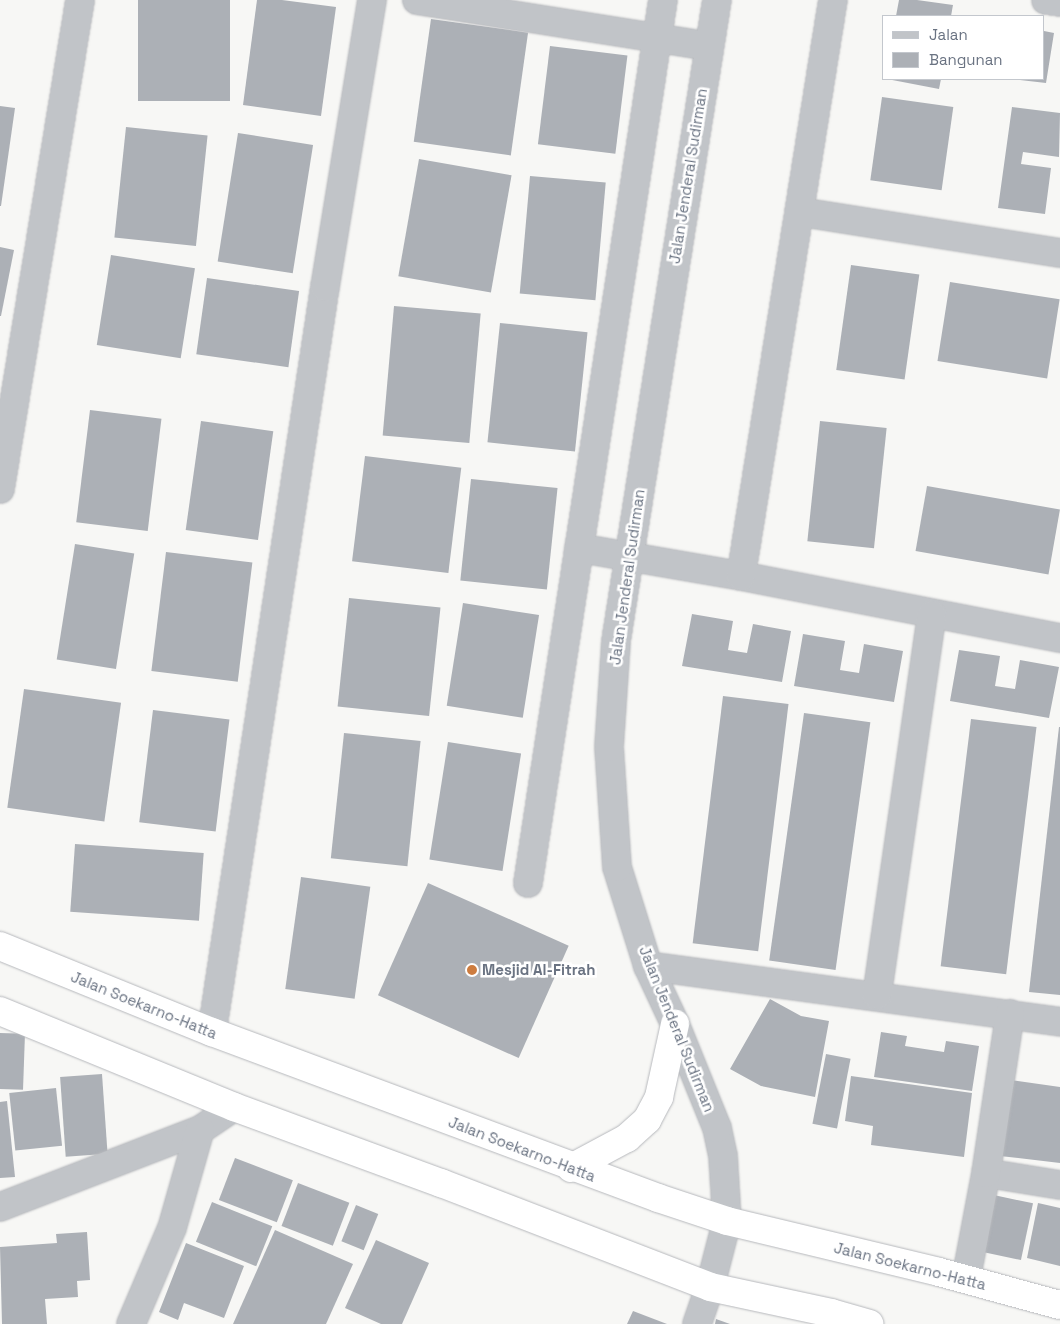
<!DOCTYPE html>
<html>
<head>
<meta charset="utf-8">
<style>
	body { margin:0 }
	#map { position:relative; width:1060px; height:1324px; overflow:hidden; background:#f7f7f5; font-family:"Space Grotesk",sans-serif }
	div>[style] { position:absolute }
	.building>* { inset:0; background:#acb0b6; transform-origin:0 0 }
	.roads { filter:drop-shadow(0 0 1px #b6b8bc) drop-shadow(0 0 1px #b6b8bc) }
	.minor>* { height:28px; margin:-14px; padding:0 14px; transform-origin:14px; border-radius:14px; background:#c1c4c8 }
	.highway>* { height:28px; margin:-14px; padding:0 14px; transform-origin:14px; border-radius:14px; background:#fff }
	.dots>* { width:14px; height:14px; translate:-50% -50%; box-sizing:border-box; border:2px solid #fff; border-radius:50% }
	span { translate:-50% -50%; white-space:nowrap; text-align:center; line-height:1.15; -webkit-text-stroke:5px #fff; paint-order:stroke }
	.street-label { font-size:15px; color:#6a7382 }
	.poi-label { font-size:15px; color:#6a7382; font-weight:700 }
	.left { translate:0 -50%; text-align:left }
	.legend { position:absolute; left:882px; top:15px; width:162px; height:65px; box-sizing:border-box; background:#fff; border:1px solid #c3c7cd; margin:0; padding:6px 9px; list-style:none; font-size:15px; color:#6a7382 }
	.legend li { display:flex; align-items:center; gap:10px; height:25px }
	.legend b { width:25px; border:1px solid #c3c7cd }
</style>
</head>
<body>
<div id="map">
	<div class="building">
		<i style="left:138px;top:0;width:92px;height:101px"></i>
		<i style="clip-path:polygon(257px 0,282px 0,336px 7px,321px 116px,243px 105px)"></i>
		<i style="clip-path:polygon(899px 0,917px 0,953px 5px,951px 16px,896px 16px)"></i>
		<i style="left:431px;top:19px;width:98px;height:124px;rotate:8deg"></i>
		<i style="clip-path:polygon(1044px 31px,1054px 33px,1046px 83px,1020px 80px,1044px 79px)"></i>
		<i style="left:550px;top:46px;width:78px;height:99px;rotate:7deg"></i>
		<i style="clip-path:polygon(887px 79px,941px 79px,939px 89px)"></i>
		<i style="left:882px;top:97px;width:72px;height:84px;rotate:8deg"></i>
		<i style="clip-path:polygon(0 106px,15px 108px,1px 206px,0 206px)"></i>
		<i style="clip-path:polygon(1012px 107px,1060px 113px,1059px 157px,1023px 152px,1021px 164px,1051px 168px,1045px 214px,998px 208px)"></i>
		<i style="left:126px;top:127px;width:82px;height:111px;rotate:6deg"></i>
		<i style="left:238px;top:133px;width:76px;height:130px;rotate:9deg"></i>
		<i style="left:419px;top:159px;width:94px;height:119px;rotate:10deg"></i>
		<i style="left:530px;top:176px;width:76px;height:118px;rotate:5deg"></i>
		<i style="clip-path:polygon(0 247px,14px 250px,1px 316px,0 316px)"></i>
		<i style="left:111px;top:255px;width:85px;height:91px;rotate:9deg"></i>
		<i style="left:851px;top:265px;width:69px;height:106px;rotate:8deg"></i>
		<i style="left:207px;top:278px;width:93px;height:77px;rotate:8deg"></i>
		<i style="left:950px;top:282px;width:111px;height:80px;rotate:9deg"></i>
		<i style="left:394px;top:306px;width:87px;height:130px;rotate:5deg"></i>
		<i style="left:500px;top:323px;width:88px;height:120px;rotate:6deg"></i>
		<i style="left:90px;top:410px;width:72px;height:113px;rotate:7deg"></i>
		<i style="left:201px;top:421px;width:73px;height:110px;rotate:8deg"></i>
		<i style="left:820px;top:421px;width:67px;height:121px;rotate:6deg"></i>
		<i style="left:365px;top:456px;width:97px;height:106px;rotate:7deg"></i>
		<i style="left:471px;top:479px;width:87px;height:102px;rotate:6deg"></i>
		<i style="left:927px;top:486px;width:135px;height:66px;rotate:10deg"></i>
		<i style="left:75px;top:544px;width:60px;height:117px;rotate:9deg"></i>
		<i style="left:166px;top:552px;width:87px;height:120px;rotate:7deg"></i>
		<i style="left:349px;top:598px;width:92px;height:109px;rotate:6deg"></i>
		<i style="left:463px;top:603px;width:77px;height:104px;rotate:9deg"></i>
		<i style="clip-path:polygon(692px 614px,733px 621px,728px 650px,747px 653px,753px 624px,791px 631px,782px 682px,682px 666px)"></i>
		<i style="clip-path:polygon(803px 634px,845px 641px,840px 670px,859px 673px,864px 644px,903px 651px,894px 702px,794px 686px)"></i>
		<i style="clip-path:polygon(959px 650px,1000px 656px,995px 686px,1015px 689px,1020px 660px,1059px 667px,1049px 718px,950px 701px)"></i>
		<i style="left:24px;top:689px;width:98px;height:120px;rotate:8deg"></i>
		<i style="left:723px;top:696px;width:66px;height:249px;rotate:7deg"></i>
		<i style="left:153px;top:710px;width:77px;height:113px;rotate:7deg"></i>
		<i style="left:804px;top:713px;width:67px;height:250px;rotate:8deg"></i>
		<i style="left:971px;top:719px;width:66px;height:249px;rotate:7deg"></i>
		<i style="clip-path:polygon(1059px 727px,1060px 727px,1060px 995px,1029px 992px)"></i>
		<i style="left:344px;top:733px;width:77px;height:126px;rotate:6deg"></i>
		<i style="left:448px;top:742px;width:74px;height:119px;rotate:9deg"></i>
		<i style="left:75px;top:844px;width:129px;height:68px;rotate:4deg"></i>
		<i style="left:301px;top:877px;width:70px;height:113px;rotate:8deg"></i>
		<i style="left:428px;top:883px;width:154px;height:123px;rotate:24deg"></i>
		<i style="clip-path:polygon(770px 999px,801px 1016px,829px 1021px,815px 1097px,761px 1086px,730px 1069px)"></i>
		<i style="clip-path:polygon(881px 1032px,907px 1036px,905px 1046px,944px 1052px,946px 1041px,979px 1046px,972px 1091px,874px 1077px)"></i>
		<i style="left:0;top:1033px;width:25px;height:56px;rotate:2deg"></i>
		<i style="left:826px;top:1054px;width:25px;height:71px;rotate:11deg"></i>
		<i style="left:102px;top:1074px;width:80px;height:42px;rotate:86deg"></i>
		<i style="clip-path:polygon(851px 1076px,972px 1093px,964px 1157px,871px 1145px,873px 1126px,845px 1121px)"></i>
		<i style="clip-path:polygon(1010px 1080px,1060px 1087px,1060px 1163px,1000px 1156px)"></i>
		<i style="left:56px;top:1088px;width:58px;height:47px;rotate:84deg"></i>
		<i style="clip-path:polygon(7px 1101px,15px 1177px,0 1178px,0 1102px)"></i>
		<i style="left:235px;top:1158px;width:62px;height:45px;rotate:21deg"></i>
		<i style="left:298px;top:1183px;width:55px;height:46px;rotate:21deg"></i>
		<i style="left:989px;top:1194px;width:45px;height:58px;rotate:12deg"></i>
		<i style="left:212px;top:1202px;width:65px;height:43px;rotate:22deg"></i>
		<i style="clip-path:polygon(1038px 1203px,1060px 1208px,1060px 1266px,1027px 1258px)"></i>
		<i style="left:356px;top:1205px;width:24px;height:39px;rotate:22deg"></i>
		<i style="clip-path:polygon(275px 1230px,353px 1264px,326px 1324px,233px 1324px)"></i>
		<i style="clip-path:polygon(87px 1232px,90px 1280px,77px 1281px,78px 1297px,45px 1299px,47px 1324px,2px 1324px,0 1247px,57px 1243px,56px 1234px)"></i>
		<i style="clip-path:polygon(376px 1240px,429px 1263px,402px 1324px,381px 1324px,345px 1308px)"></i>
		<i style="clip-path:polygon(186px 1243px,244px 1266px,224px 1318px,184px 1303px,178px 1320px,159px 1312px)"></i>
		<i style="clip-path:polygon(633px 1311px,667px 1324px,627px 1324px)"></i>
		<i style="clip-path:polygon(716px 1319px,730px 1324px,715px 1324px)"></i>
	</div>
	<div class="roads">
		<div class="minor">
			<i style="left:417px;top:0;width:296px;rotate:9deg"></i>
			<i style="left:1046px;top:0;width:14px;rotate:8deg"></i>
			<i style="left:801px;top:212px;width:262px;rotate:9deg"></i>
			<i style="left:0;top:489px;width:496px;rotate:-80.7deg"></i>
			<i style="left:579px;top:548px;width:164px;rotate:9.8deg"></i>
			<i style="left:741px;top:576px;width:325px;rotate:11deg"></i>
			<i style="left:741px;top:576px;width:583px;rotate:-80.93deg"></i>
			<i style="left:528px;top:883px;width:893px;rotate:-81.31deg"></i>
			<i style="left:648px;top:966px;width:416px;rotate:7.7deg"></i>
			<i style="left:877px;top:995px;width:384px;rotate:-81.8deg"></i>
			<i style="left:212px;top:1032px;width:754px;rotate:-81.38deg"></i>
			<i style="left:325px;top:287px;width:291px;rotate:-80.7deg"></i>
			<i style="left:986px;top:1173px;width:75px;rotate:9.2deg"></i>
			<i style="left:0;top:1207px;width:214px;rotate:-21.1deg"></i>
			<i style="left:200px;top:1130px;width:41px;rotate:-34.1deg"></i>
			<i style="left:966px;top:1279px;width:108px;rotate:-79.3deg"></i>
			<i style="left:986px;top:1173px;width:161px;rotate:-81.4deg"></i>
			<i style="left:131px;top:1324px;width:104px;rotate:-66.9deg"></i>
			<i style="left:172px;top:1228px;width:102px;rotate:-74.1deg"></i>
			<i style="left:697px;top:1324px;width:39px;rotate:-71deg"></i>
			<i style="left:710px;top:1287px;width:68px;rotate:-75.6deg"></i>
			<i style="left:727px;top:1221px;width:65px;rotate:-93.5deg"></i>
			<i style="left:723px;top:1156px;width:29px;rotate:-102deg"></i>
			<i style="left:717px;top:1128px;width:112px;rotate:-112deg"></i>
			<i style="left:675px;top:1024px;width:64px;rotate:-115deg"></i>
			<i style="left:648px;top:966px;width:104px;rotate:-107.4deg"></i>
			<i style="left:617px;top:867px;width:120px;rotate:-93.8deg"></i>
			<i style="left:609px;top:747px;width:106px;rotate:-86.2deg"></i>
			<i style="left:616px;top:641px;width:649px;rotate:-81.05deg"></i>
		</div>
		<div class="highway">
			<i style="left:0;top:946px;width:229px;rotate:22.1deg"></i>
			<i style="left:212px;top:1032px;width:476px;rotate:20.4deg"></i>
			<i style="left:658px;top:1198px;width:73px;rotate:18.4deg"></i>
			<i style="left:727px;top:1221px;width:218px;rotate:13.5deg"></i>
			<i style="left:939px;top:1272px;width:125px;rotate:15.3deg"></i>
			<i style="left:0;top:1011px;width:253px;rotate:22.3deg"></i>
			<i style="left:234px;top:1107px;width:221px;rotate:20.2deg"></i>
			<i style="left:441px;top:1183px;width:288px;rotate:21.1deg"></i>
			<i style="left:710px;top:1287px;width:124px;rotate:12.1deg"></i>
			<i style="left:831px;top:1313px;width:40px;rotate:16deg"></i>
			<i style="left:571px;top:1168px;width:64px;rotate:-28.2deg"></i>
			<i style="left:627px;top:1138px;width:27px;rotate:-42deg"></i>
			<i style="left:647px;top:1120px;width:26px;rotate:-62deg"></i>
			<i style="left:659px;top:1097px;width:75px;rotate:-77.6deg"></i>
		</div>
	</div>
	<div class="dots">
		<i style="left:472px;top:970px;background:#cd7c3f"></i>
	</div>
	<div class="street-label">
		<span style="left:688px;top:176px;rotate:-81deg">Jalan Jenderal Sudirman</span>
		<span style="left:627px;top:577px;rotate:-82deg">Jalan Jenderal Sudirman</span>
		<span style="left:144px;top:1005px;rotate:22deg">Jalan Soekarno-Hatta</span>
		<span style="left:677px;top:1029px;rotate:68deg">Jalan Jenderal Sudirman</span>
		<span style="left:522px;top:1149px;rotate:21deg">Jalan Soekarno-Hatta</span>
		<span style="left:910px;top:1266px;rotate:14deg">Jalan Soekarno-Hatta</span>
	</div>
	<div class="poi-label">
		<span class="left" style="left:482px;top:970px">Mesjid Al-Fitrah</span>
	</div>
	<ul class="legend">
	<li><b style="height:6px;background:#c1c4c8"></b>Jalan</li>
	<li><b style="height:14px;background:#acb0b6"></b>Bangunan</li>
	</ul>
</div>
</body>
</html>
